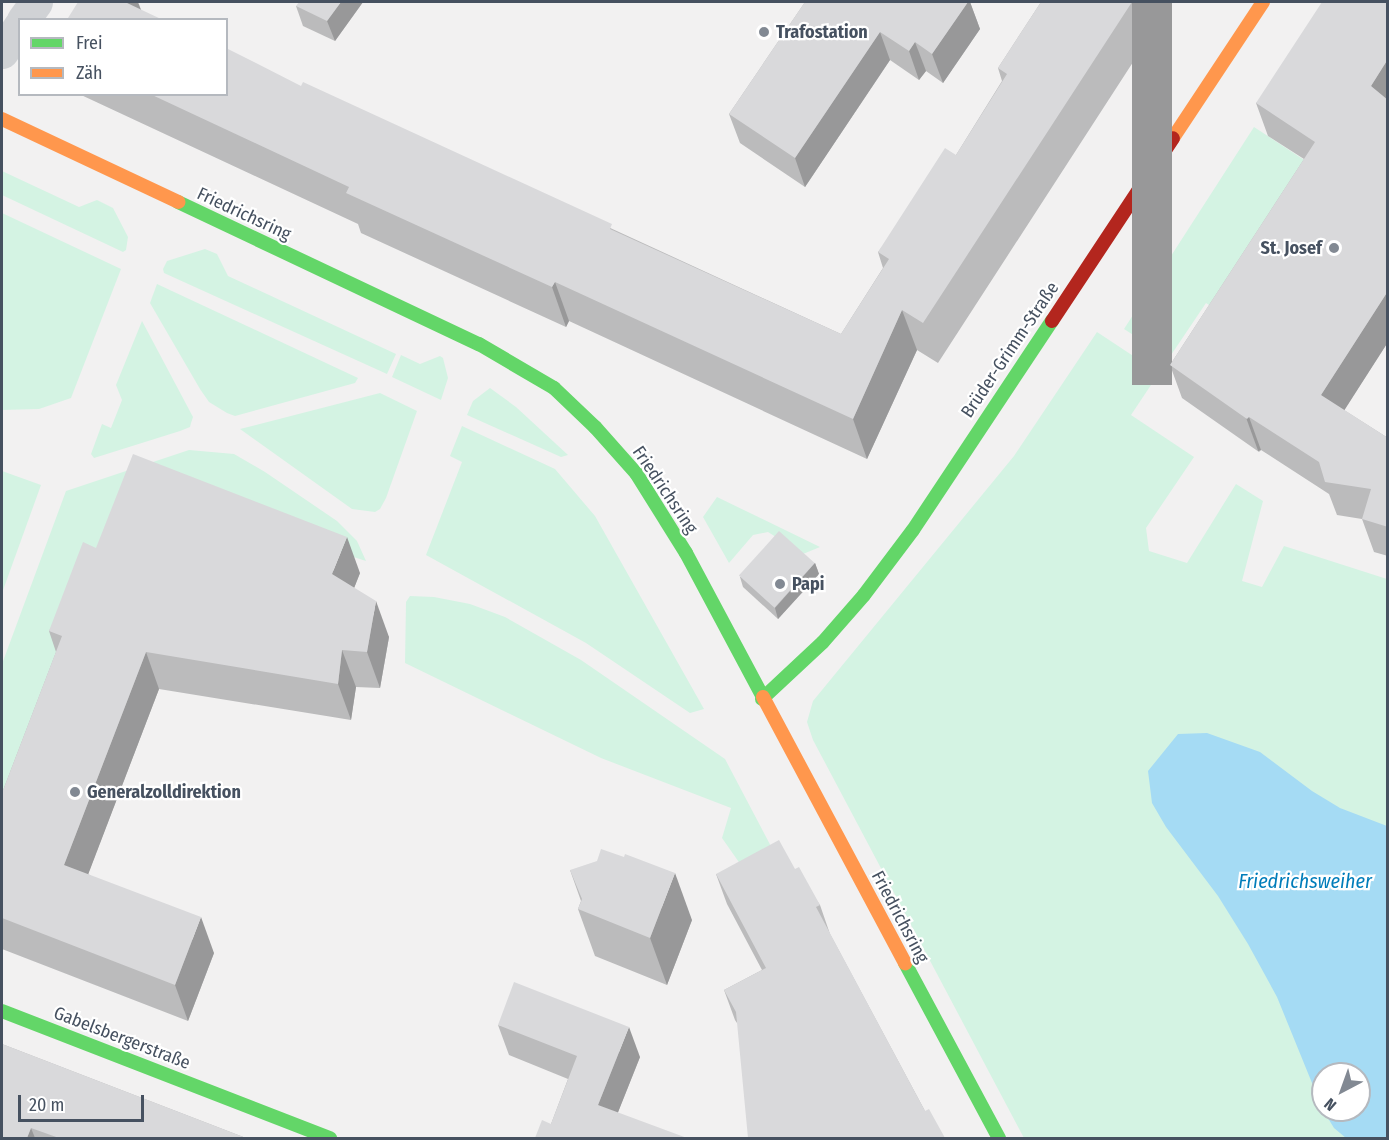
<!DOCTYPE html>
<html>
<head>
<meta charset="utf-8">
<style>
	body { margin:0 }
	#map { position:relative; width:1389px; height:1140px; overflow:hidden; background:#f2f1f1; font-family:"Fira Sans Condensed",sans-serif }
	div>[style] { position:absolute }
	.green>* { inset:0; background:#d4f3e3 }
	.water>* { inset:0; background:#a5dbf4 }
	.street>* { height:33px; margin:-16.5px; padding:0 16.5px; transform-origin:16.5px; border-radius:16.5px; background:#d0d2d5 }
	.fast>* { height:14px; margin:-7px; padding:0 7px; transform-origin:7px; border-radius:7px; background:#63d668 }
	.slow>* { height:14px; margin:-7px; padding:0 7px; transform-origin:7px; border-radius:7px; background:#ff974d }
	.jam>* { height:14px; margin:-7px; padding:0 7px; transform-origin:7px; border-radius:7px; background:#b3261e }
	.wall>* { inset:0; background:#bbbbbc }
	.shaded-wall>* { inset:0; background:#989899; transform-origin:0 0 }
	.building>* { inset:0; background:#d9d9db; transform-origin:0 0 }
	.dots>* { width:16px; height:16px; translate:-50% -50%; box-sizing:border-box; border:3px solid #fff; border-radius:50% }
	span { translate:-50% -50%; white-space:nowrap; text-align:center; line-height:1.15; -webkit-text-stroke:4.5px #fff; paint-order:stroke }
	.poi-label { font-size:18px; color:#465160; font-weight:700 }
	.left { translate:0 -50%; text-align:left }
	.right { translate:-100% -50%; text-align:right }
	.street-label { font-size:18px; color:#465160 }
	.water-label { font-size:20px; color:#007dba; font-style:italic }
	.frame { position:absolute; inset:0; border:3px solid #465160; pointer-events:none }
	.legend { position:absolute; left:18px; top:18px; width:210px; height:78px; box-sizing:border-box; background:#fff; border:2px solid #b5b9bf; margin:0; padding:8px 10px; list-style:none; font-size:18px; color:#465160 }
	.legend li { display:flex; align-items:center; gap:12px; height:30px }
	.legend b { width:30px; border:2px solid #b5b9bf }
	.north { position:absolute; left:1311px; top:1062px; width:60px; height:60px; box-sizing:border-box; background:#fff; border:2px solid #b5b9bf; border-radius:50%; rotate:221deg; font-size:16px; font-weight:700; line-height:24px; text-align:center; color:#465160 }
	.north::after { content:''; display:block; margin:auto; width:21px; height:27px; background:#828993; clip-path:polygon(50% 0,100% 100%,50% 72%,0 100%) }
	.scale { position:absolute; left:18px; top:1095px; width:126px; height:27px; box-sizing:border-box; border:3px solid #465160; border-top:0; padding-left:8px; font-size:18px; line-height:21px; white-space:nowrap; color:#465160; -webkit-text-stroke:4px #fff; paint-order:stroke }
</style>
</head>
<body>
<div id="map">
	<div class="green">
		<i style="clip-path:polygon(1254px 127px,1327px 175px,1232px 321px,1206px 303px,1169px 358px,1124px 329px)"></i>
		<i style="clip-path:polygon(2px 171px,79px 207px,97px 200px,113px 208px,128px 237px,126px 250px,123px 252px,2px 195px)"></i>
		<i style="clip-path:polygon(2px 213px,121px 269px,71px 398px,39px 409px,2px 410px)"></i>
		<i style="clip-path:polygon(205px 249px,217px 254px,228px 276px,396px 354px,387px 374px,164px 273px,163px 269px,167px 261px)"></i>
		<i style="clip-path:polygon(157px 284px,358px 378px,355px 383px,235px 416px,227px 413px,209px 402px,200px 389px,150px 303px)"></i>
		<i style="clip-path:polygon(142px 321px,193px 417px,191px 423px,190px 427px,180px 431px,94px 458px,91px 454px,102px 424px,111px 428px,122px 400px,116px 385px)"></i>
		<i style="clip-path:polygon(evenodd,1097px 332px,1159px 373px,1131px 415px,1194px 457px,1146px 528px,1149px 551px,1187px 563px,1236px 484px,1263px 501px,1242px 581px,1262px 587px,1284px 546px,1387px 579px,1387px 1138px,1024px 1138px,813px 740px,807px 722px,813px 701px,1014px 456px,1097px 332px,1323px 1074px,1359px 1074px,1359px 1110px,1323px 1110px,1323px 1074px)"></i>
		<i style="clip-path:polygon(401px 355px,420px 364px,440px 356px,443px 358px,448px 378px,441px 400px,392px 377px)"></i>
		<i style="clip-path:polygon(490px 388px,516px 407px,568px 455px,561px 457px,467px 415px,473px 401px)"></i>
		<i style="clip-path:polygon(380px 393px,417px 411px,386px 498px,380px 509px,375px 512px,352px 509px,240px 429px)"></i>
		<i style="clip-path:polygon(462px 426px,555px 469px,595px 516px,704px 709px,690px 713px,586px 643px,426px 555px,462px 462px,450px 456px)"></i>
		<i style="clip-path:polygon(189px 450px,234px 454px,265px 472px,337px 521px,357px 541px,366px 561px,146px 490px,2px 864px,2px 664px,66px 491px)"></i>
		<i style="clip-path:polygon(2px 471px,41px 485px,2px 593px)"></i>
		<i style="clip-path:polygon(717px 497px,820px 547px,803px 554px,768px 532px,753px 535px,729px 563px,703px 517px)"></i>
		<i style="clip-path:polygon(410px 596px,434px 597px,470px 604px,505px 617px,581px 660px,725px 759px,785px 873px,757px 888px,722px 838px,731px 808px,601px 758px,405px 663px,406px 602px)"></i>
	</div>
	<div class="water">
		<i style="clip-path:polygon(1207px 733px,1260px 752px,1312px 791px,1340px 808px,1387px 826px,1387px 1138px,1346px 1138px,1334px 1128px,1323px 1110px,1359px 1110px,1359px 1074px,1323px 1074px,1323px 1110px,1277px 997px,1248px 944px,1218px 896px,1166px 827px,1152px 803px,1148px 771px,1178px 734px)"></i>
	</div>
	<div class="street">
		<i style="left:23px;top:20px;width:22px;rotate:-54deg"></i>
		<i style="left:2px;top:52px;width:32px;rotate:-56deg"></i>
	</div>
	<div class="fast">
		<i style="left:178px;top:202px;width:333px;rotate:25.3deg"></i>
		<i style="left:479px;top:344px;width:87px;rotate:30.4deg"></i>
		<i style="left:554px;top:388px;width:57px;rotate:43.6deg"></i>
		<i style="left:595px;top:427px;width:62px;rotate:48.3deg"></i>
		<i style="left:636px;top:473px;width:94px;rotate:58deg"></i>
		<i style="left:686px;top:553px;width:163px;rotate:61.9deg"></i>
		<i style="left:762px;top:699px;width:83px;rotate:-43.1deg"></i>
		<i style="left:823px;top:642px;width:62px;rotate:-48.9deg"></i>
		<i style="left:864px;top:595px;width:81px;rotate:-53deg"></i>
		<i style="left:913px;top:530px;width:251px;rotate:-56.4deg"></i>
		<i style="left:905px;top:963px;width:199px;rotate:61.8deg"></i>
		<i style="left:2px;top:1011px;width:352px;rotate:21.2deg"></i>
	</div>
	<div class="slow">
		<i style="left:2px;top:119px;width:195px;rotate:25.2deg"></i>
		<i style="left:1173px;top:138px;width:163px;rotate:-56.5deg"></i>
		<i style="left:763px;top:697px;width:302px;rotate:61.9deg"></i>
	</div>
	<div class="jam">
		<i style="left:1052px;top:321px;width:219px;rotate:-56.5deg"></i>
	</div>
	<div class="wall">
		<i style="clip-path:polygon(363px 2px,335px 41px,303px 26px,296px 6px)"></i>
		<i style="clip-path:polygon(805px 2px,970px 2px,980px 29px,943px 83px,926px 71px,919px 80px,890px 60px,805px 187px,740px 143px,729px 114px)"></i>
		<i style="clip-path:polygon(1041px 2px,1172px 2px,938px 363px,917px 350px,867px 459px,569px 321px,566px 327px,361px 233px,358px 224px,79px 94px,226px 94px,301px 86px,841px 334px,883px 268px,878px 252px,956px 155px,1002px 81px,998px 68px)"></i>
		<i style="clip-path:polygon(1388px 2px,1388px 342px,1344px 410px,1388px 438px,1388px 556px,1374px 552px,1362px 519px,1337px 515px,1329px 494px,1261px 450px,1259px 452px,1182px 398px,1170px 365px,1304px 159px,1268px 136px,1256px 103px)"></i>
		<i style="clip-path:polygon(96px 548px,360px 573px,354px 588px,389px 637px,380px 688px,356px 687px,351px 720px,159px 689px,88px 874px,214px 953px,188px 1021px,2px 949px,2px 793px,56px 652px,49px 631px)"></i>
		<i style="clip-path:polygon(815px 563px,819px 574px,778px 619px,743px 587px,740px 577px)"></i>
		<i style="clip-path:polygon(795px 869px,820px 905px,830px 934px,925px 1111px,737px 1023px,735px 1020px,724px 990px,762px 970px,727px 904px,716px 874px)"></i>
		<i style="clip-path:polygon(570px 870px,692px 920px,667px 985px,595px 956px,578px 909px,581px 901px)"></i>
		<i style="clip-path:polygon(498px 1025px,640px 1057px,618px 1112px,551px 1124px,568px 1079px,509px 1055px)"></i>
		<i style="clip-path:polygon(2px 1044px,246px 1138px,2px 1138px)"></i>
	</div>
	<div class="shaded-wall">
		<i style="clip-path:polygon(125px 2px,138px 2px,145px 20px)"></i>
		<i style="clip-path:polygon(341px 2px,363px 2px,335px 41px,327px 21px)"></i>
		<i style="clip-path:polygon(968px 2px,970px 2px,980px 29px,943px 83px,932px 54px)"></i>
		<i style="left:1132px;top:2px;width:40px;height:383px"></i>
		<i style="clip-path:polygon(880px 32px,890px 60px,805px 187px,795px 158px)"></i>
		<i style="clip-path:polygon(915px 42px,926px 71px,919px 80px,909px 51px)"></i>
		<i style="clip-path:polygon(1388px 59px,1388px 111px,1371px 86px)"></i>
		<i style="clip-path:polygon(555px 282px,569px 321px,566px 327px,552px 287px)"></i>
		<i style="clip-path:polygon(1388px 291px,1388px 342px,1333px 428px,1321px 395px)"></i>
		<i style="clip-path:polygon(902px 310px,917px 350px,867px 459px,853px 419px)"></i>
		<i style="left:1249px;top:417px;width:35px;height:3px;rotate:70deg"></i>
		<i style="clip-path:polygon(347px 537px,360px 573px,345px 611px,332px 574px)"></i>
		<i style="clip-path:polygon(815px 563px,819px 574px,778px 619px,775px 608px)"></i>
		<i style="clip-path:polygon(376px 601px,389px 637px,380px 688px,367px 652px)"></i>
		<i style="clip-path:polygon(342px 650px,356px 687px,351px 720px,338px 684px)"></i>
		<i style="clip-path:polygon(146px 652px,159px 689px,78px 901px,64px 865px)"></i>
		<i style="clip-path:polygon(675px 873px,692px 920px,667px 985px,650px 938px)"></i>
		<i style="clip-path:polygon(201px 917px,214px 953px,188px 1021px,175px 985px)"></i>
		<i style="clip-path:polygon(629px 1027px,640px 1057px,609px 1135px,598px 1105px)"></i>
		<i style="clip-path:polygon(31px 1128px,35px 1138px,27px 1138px)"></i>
	</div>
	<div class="building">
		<i style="clip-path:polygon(78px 2px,125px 2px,163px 20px,70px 20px,68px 18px)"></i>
		<i style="clip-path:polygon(299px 2px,341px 2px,327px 21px,296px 6px)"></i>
		<i style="clip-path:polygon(805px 2px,968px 2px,932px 54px,915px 42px,909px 51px,880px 32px,795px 158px,729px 114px)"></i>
		<i style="clip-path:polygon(1041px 2px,1132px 2px,923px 323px,902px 310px,853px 419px,555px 282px,552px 287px,346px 193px,349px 187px,150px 94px,226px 94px,226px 48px,244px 57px,301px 86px,303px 82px,612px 224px,610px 229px,841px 334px,889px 259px,878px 252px,945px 148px,956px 155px,1007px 74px,998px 68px)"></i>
		<i style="clip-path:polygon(1322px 2px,1388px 2px,1388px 59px,1371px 86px,1388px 100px,1388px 291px,1321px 395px,1388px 438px,1388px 527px,1362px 519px,1371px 489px,1325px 482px,1319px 462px,1249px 417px,1247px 419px,1170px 365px,1315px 142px,1256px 103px)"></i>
		<i style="clip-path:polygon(133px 454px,347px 537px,332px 574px,376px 601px,367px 652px,342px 650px,338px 684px,146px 652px,64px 865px,201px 917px,175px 985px,2px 918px,2px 793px,62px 636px,49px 631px,83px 542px,96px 548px)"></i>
		<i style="left:779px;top:531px;width:48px;height:60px;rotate:42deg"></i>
		<i style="clip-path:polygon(779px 840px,795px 869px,799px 867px,820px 905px,816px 907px,925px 1111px,929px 1109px,945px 1138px,748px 1138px,736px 1012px,724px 990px,766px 968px,716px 874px)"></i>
		<i style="clip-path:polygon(601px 849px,624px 857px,625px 854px,675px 873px,650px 938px,578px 909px,582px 899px,570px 870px,597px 861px)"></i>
		<i style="clip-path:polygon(514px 982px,629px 1027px,598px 1105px,687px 1138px,535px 1138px,542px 1120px,551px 1124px,577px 1056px,498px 1025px)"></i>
		<i style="clip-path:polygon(2px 1044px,246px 1138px,59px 1138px,31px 1128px,27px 1138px,2px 1138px)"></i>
	</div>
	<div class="dots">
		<i style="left:764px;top:32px;background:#828993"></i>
		<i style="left:1334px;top:248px;background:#828993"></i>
		<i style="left:780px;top:584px;background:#828993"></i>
		<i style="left:75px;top:792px;background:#828993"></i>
	</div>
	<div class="poi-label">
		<span class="left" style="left:776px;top:32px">Trafostation</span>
		<span class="right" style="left:1322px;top:248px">St. Josef</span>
		<span class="left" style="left:792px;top:584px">Papi</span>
		<span class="left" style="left:87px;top:792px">Generalzolldirektion</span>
	</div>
	<div class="street-label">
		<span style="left:244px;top:214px;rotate:25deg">Friedrichsring</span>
		<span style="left:1010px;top:350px;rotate:-56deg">Brüder-Grimm-Straße</span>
		<span style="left:665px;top:490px;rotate:56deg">Friedrichsring</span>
		<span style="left:900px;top:917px;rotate:62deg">Friedrichsring</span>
		<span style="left:122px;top:1038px;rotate:21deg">Gabelsbergerstraße</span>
	</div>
	<div class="water-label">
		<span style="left:1305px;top:881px">Friedrichsweiher</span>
	</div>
	<div class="frame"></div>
	<ul class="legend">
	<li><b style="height:8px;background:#63d668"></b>Frei</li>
	<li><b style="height:8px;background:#ff974d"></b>Zäh</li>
	</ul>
	<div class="north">N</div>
	<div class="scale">20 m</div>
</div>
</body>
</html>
